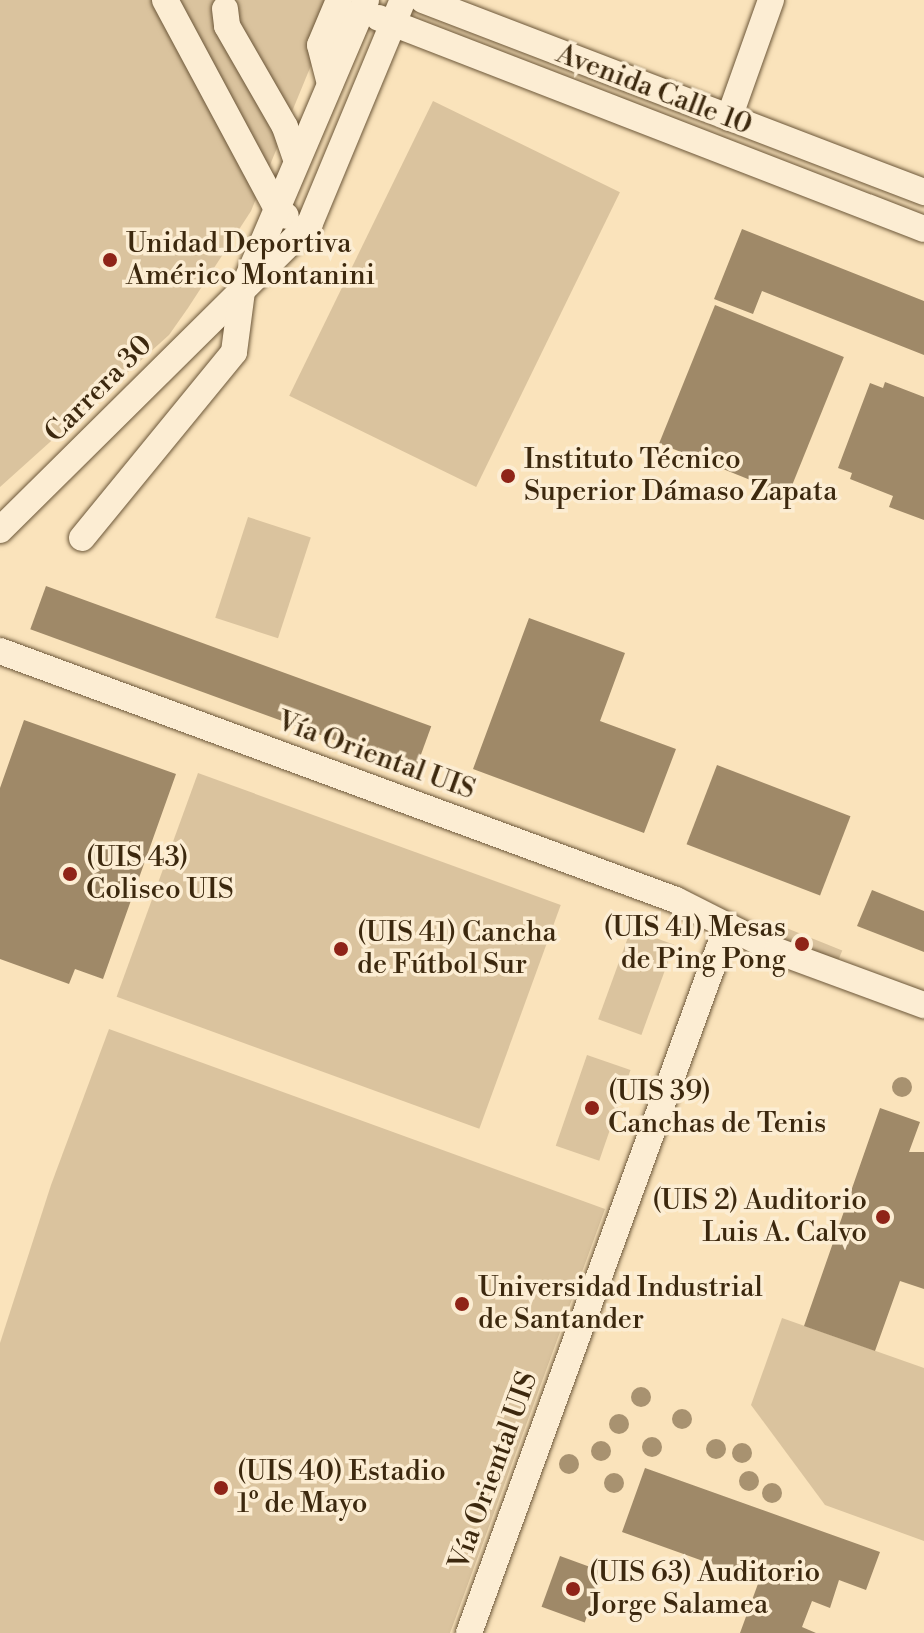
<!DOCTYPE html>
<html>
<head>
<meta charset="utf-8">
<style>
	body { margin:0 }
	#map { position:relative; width:924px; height:1633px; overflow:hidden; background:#fae3bb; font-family:"Libre Bodoni",serif }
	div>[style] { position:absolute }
	.green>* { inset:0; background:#dac39e; transform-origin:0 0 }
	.building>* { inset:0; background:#9f8968; transform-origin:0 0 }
	.roads { filter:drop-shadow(0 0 2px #6c5739) drop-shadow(0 0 2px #6c5739) }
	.minor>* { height:26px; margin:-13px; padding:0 13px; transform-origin:13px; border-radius:13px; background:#fcedd3 }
	.trees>* { width:20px; height:20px; margin:-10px; border-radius:50%; background:#a89270 }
	.dots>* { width:22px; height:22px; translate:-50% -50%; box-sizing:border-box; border:4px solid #fcedd3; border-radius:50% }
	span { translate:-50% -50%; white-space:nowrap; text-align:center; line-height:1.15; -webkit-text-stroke:7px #fcedd3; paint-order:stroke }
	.street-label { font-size:28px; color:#3c280e }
	.poi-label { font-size:28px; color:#3c280e }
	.left { translate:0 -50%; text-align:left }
	.right { translate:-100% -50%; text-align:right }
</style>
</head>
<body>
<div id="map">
	<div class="green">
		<i style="clip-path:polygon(0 0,338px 0,251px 211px,188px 308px,169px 335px,0 487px)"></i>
		<i style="left:433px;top:101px;width:208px;height:328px;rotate:26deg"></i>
		<i style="left:248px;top:517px;width:66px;height:106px;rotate:18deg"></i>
		<i style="left:198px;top:773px;width:386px;height:238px;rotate:20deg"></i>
		<i style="left:769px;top:921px;width:79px;height:18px;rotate:22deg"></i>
		<i style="left:631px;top:929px;width:46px;height:96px;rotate:20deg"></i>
		<i style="clip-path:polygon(109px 1029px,605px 1209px,450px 1633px,0 1633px,0 1343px,51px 1185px)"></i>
		<i style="left:587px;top:1055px;width:46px;height:96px;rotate:19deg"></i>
		<i style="clip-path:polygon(782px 1318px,924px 1368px,924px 1541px,825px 1505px,751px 1405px)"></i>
	</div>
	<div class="building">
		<i style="clip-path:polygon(742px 229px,924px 301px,924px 355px,762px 291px,753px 314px,714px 299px)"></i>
		<i style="left:715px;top:305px;width:139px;height:149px;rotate:22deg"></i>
		<i style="clip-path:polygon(885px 382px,924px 397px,924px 520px,889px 507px,893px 496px,850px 479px,852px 473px,838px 468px,870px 383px,883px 388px)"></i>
		<i style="left:46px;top:586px;width:410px;height:46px;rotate:20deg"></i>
		<i style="clip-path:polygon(529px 618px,625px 653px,600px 721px,676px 749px,644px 833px,473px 769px)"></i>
		<i style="clip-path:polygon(24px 720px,176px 774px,103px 979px,75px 969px,69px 984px,0 959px,0 788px)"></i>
		<i style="left:717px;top:765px;width:143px;height:85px;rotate:21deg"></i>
		<i style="clip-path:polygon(872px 890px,924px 911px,924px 952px,857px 926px)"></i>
		<i style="clip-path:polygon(880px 1108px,920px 1122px,909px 1152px,924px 1152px,924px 1289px,900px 1281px,875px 1351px,804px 1326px)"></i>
		<i style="clip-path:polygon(645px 1468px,880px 1552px,866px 1590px,839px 1580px,830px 1608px,812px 1601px,802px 1627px,816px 1633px,740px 1633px,759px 1581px,622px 1532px)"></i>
		<i style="left:560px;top:1556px;width:46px;height:54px;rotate:20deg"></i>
	</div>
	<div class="roads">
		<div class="minor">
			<i style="left:165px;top:0;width:237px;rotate:61.8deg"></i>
			<i style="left:277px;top:209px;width:11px;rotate:38deg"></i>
			<i style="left:423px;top:0;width:537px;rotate:20.97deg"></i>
			<i style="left:225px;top:9px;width:17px;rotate:83deg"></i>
			<i style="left:227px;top:26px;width:116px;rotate:60.1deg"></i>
			<i style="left:285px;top:127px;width:36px;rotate:71deg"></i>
			<i style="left:379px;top:18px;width:584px;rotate:21.16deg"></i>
			<i style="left:330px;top:84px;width:40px;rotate:-104.4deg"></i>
			<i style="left:320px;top:45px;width:49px;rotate:-67.1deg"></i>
			<i style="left:729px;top:118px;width:125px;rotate:-70.4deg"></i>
			<i style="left:0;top:530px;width:436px;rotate:-44.7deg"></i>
			<i style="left:310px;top:223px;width:242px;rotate:-67.4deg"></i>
			<i style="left:82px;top:538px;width:240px;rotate:-50.7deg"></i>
			<i style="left:234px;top:352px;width:62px;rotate:-82.5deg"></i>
			<i style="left:242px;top:291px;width:316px;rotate:-66.9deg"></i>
			<i style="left:0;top:651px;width:720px;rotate:20.22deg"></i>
			<i style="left:676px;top:900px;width:113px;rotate:26.8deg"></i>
			<i style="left:777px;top:951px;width:157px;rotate:20.2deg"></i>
			<i style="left:469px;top:1633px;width:753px;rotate:-69.95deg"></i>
		</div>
	</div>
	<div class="trees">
		<i style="left:902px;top:1087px"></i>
		<i style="left:641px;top:1397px"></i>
		<i style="left:682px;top:1419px"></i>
		<i style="left:619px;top:1424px"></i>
		<i style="left:652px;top:1447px"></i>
		<i style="left:716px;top:1449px"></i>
		<i style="left:601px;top:1451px"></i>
		<i style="left:742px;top:1453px"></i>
		<i style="left:569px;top:1464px"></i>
		<i style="left:749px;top:1481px"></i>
		<i style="left:614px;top:1483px"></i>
		<i style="left:772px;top:1493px"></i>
	</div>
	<div class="dots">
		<i style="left:110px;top:260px;background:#8f2418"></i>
		<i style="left:508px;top:476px;background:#8f2418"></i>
		<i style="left:70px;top:874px;background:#8f2418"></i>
		<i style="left:802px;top:944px;background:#8f2418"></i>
		<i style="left:341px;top:949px;background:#8f2418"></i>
		<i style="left:592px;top:1108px;background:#8f2418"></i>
		<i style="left:883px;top:1217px;background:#8f2418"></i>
		<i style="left:462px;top:1304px;background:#8f2418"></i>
		<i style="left:221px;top:1488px;background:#8f2418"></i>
		<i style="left:573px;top:1589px;background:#8f2418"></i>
	</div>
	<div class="street-label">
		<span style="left:654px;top:90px;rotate:21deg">Avenida Calle 10</span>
		<span style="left:99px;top:389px;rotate:-45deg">Carrera 30</span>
		<span style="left:376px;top:756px;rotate:20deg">Vía Oriental UIS</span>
		<span style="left:494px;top:1471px;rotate:-70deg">Vía Oriental UIS</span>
	</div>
	<div class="poi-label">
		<span class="left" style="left:126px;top:260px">Unidad Deportiva<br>Américo Montanini</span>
		<span class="left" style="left:524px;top:476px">Instituto Técnico<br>Superior Dámaso Zapata</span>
		<span class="left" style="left:86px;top:874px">(UIS 43)<br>Coliseo UIS</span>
		<span class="right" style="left:786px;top:944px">(UIS 41) Mesas<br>de Ping Pong</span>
		<span class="left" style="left:357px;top:949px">(UIS 41) Cancha<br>de Fútbol Sur</span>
		<span class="left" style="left:608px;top:1108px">(UIS 39)<br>Canchas de Tenis</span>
		<span class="right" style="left:867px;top:1217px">(UIS 2) Auditorio<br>Luis A. Calvo</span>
		<span class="left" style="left:478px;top:1304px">Universidad Industrial<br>de Santander</span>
		<span class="left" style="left:237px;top:1488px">(UIS 40) Estadio<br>1º de Mayo</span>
		<span class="left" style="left:589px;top:1589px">(UIS 63) Auditorio<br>Jorge Salamea</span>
	</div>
</div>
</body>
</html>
